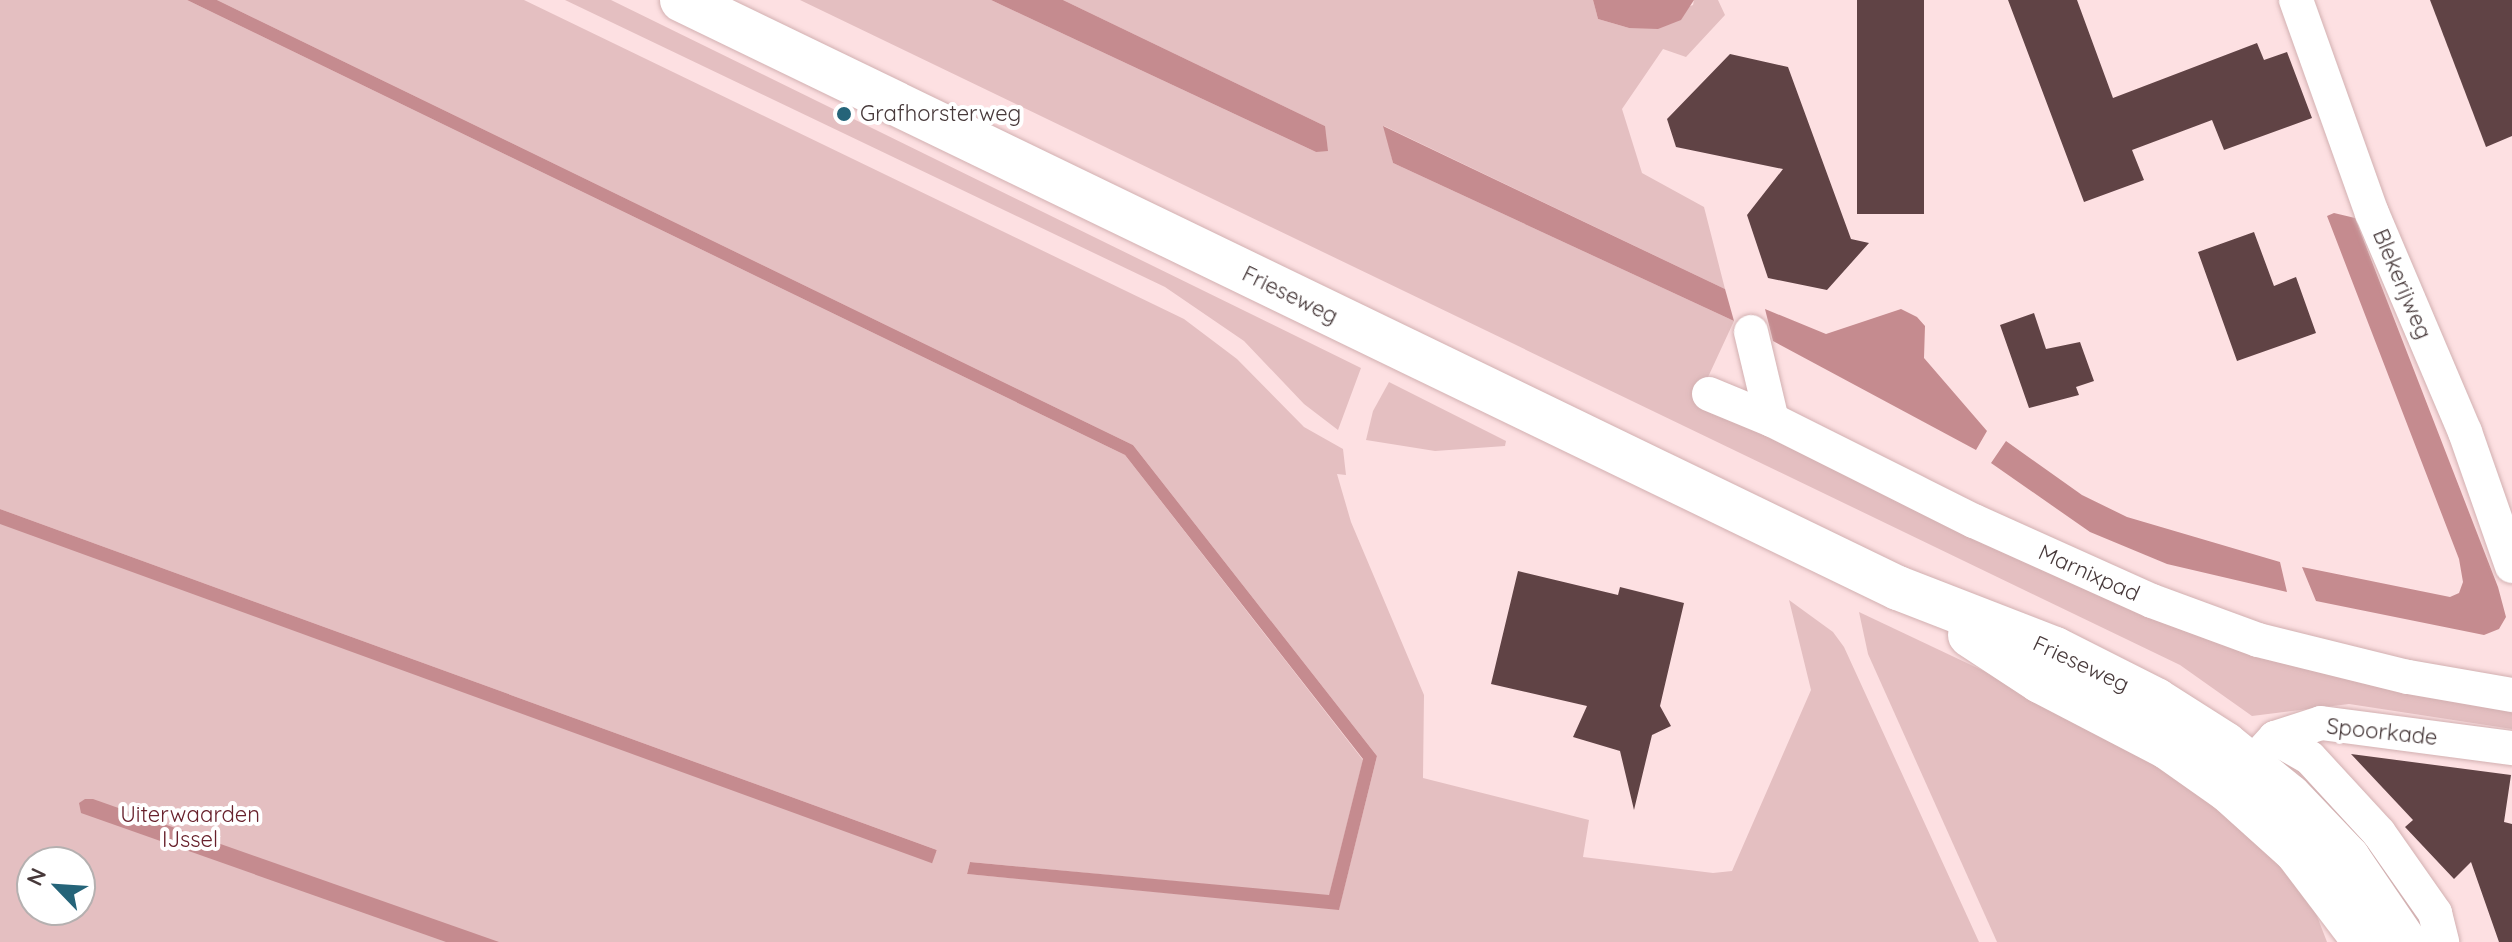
<!DOCTYPE html>
<html>
<head>
<meta charset="utf-8">
<style>
	body { margin:0 }
	#map { position:relative; width:2512px; height:942px; overflow:hidden; background:#fde0e2; font-family:Quicksand,sans-serif }
	div>[style] { position:absolute }
	.green>* { inset:0; background:#e4bfc1 }
	.water>* { inset:0; background:#c58b8f; transform-origin:0 0 }
	.building>* { inset:0; background:#604345; transform-origin:0 0 }
	.roads { filter:drop-shadow(0 0 2px #d2b0b1) drop-shadow(0 0 2px #d2b0b1) }
	.minor>* { height:34px; margin:-17px; padding:0 17px; transform-origin:17px; border-radius:17px; background:#fff }
	.secondary>* { height:44px; margin:-22px; padding:0 22px; transform-origin:22px; border-radius:22px; background:#fff }
	.dots>* { width:22px; height:22px; translate:-50% -50%; box-sizing:border-box; border:4px solid #fff; border-radius:50% }
	span { translate:-50% -50%; white-space:nowrap; text-align:center; line-height:1.15; -webkit-text-stroke:8px #fff; paint-order:stroke }
	.poi-label { font-size:22px; color:#47393a }
	.left { translate:0 -50%; text-align:left }
	.street-label { font-size:22px; color:#47393a }
	.park-label { font-size:22px; color:#68212c }
	.north { position:absolute; left:16px; top:846px; width:80px; height:80px; box-sizing:border-box; background:#fff; border:2px solid #b5b0b0; border-radius:50%; rotate:295deg; font-size:22px; font-weight:700; line-height:32px; text-align:center; color:#47393a }
	.north::after { content:''; display:block; margin:auto; width:28px; height:36px; background:#256479; clip-path:polygon(50% 0,100% 100%,50% 72%,0 100%) }
</style>
</head>
<body>
<div id="map">
	<div class="green">
		<i style="clip-path:polygon(evenodd,0 0,187px 0,1125px 455px,1363px 760px,1329px 896px,970px 862px,967px 874px,1339px 909px,1377px 756px,1133px 445px,217px 0,524px 0,1184px 319px,1237px 359px,1304px 427px,1343px 449px,1346px 475px,1337px 474px,1351px 522px,1424px 695px,1423px 778px,1589px 820px,1583px 857px,1713px 873px,1732px 871px,1811px 690px,1789px 600px,1833px 632px,1844px 647px,1979px 942px,0 942px,0 523px,932px 861px,937px 850px,0 509px,0 0,32px 862px,80px 862px,80px 910px,32px 910px,32px 862px)"></i>
		<i style="clip-path:polygon(565px 0,611px 0,1361px 368px,1338px 430px,1304px 404px,1244px 341px,1165px 287px)"></i>
		<i style="clip-path:polygon(800px 0,991px 0,1316px 152px,1325px 126px,1063px 0,1593px 0,1598px 19px,1629px 28px,1693px 5px,1694px 0,1718px 0,1725px 15px,1686px 57px,1663px 49px,1622px 109px,1642px 173px,1704px 207px,1725px 289px,1384px 126px,1393px 163px,1734px 321px,1696px 403px,2100px 593px,2512px 706px,2512px 729px,2349px 704px,2252px 716px,2180px 665px)"></i>
		<i style="clip-path:polygon(1389px 382px,1506px 441px,1505px 446px,1435px 451px,1366px 440px,1373px 411px)"></i>
		<i style="clip-path:polygon(1859px 612px,2142px 746px,2302px 877px,2327px 942px,1997px 942px,1868px 654px)"></i>
	</div>
	<div class="water">
		<i style="clip-path:polygon(187px 0,217px 0,1133px 445px,1377px 756px,1339px 910px,967px 874px,970px 862px,1329px 895px,1363px 759px,1125px 455px)"></i>
		<i style="clip-path:polygon(991px 0,1063px 0,1325px 126px,1328px 151px,1316px 152px)"></i>
		<i style="clip-path:polygon(1593px 0,1694px 0,1681px 20px,1658px 29px,1629px 28px,1598px 19px)"></i>
		<i style="clip-path:polygon(1383px 126px,1725px 289px,1734px 321px,1393px 163px)"></i>
		<i style="clip-path:polygon(2334px 213px,2355px 218px,2498px 587px,2506px 617px,2499px 629px,2484px 635px,2316px 601px,2302px 567px,2450px 597px,2459px 593px,2463px 582px,2459px 559px,2327px 216px)"></i>
		<i style="clip-path:polygon(1765px 309px,1826px 334px,1901px 309px,1917px 317px,1925px 326px,1924px 358px,1987px 431px,1976px 450px,1773px 341px)"></i>
		<i style="clip-path:polygon(2006px 441px,2082px 495px,2127px 517px,2280px 562px,2287px 592px,2167px 564px,2090px 532px,1991px 463px)"></i>
		<i style="left:0;top:509px;width:997px;height:14px;rotate:20deg"></i>
		<i style="clip-path:polygon(85px 799px,93px 799px,499px 942px,446px 942px,81px 813px,79px 803px)"></i>
	</div>
	<div class="building">
		<i style="left:1857px;top:0;width:67px;height:214px"></i>
		<i style="clip-path:polygon(2008px 0,2077px 0,2113px 98px,2257px 43px,2264px 60px,2287px 52px,2312px 118px,2224px 150px,2212px 120px,2132px 150px,2144px 180px,2084px 202px)"></i>
		<i style="clip-path:polygon(2430px 0,2512px 0,2512px 136px,2486px 147px)"></i>
		<i style="clip-path:polygon(1730px 54px,1788px 67px,1851px 239px,1869px 243px,1827px 290px,1768px 278px,1747px 215px,1783px 169px,1676px 147px,1667px 119px)"></i>
		<i style="clip-path:polygon(2254px 232px,2274px 286px,2296px 277px,2316px 333px,2237px 361px,2198px 252px)"></i>
		<i style="clip-path:polygon(2034px 313px,2046px 349px,2080px 342px,2094px 381px,2076px 387px,2079px 395px,2029px 408px,2000px 325px)"></i>
		<i style="clip-path:polygon(1518px 571px,1618px 595px,1620px 587px,1684px 603px,1660px 706px,1671px 726px,1652px 735px,1634px 810px,1620px 751px,1573px 737px,1587px 706px,1491px 684px)"></i>
		<i style="clip-path:polygon(2351px 754px,2511px 775px,2504px 822px,2512px 824px,2512px 942px,2499px 942px,2471px 862px,2454px 879px,2405px 827px,2413px 820px)"></i>
	</div>
	<div class="roads">
		<div class="minor">
			<i style="left:2296px;top:0;width:226px;rotate:70.4deg"></i>
			<i style="left:2372px;top:213px;width:238px;rotate:67deg"></i>
			<i style="left:2465px;top:432px;width:142px;rotate:70.7deg"></i>
			<i style="left:1751px;top:332px;width:90px;rotate:76.6deg"></i>
			<i style="left:1772px;top:420px;width:226px;rotate:26.6deg"></i>
			<i style="left:1974px;top:521px;width:195px;rotate:24.2deg"></i>
			<i style="left:2152px;top:601px;width:113px;rotate:20.2deg"></i>
			<i style="left:2258px;top:640px;width:154px;rotate:13.9deg"></i>
			<i style="left:2408px;top:677px;width:106px;rotate:9.8deg"></i>
			<i style="left:1709px;top:394px;width:68px;rotate:22.4deg"></i>
			<i style="left:2275px;top:738px;width:40px;rotate:29.7deg"></i>
			<i style="left:2310px;top:758px;width:102px;rotate:47.4deg"></i>
			<i style="left:2379px;top:833px;width:98px;rotate:55deg"></i>
			<i style="left:2435px;top:913px;width:30px;rotate:76deg"></i>
			<i style="left:2236px;top:781px;width:58px;rotate:-47.8deg"></i>
			<i style="left:2275px;top:738px;width:48px;rotate:-18.1deg"></i>
			<i style="left:2321px;top:723px;width:193px;rotate:7.5deg"></i>
		</div>
		<div class="secondary">
			<i style="left:682px;top:0;width:1351px;rotate:25.81deg"></i>
			<i style="left:1898px;top:588px;width:168px;rotate:21.2deg"></i>
			<i style="left:2055px;top:649px;width:113px;rotate:26.8deg"></i>
			<i style="left:2156px;top:700px;width:82px;rotate:32.5deg"></i>
			<i style="left:2225px;top:744px;width:82px;rotate:39.1deg"></i>
			<i style="left:2289px;top:796px;width:86px;rotate:46.4deg"></i>
			<i style="left:2348px;top:858px;width:102px;rotate:55.8deg"></i>
			<i style="left:1970px;top:635px;width:84px;rotate:33.3deg"></i>
			<i style="left:2040px;top:681px;width:143px;rotate:27.5deg"></i>
			<i style="left:2167px;top:747px;width:75px;rotate:35.2deg"></i>
			<i style="left:2228px;top:790px;width:91px;rotate:41.9deg"></i>
			<i style="left:2296px;top:851px;width:114px;rotate:52.8deg"></i>
		</div>
	</div>
	<div class="dots">
		<i style="left:844px;top:114px;background:#256479"></i>
	</div>
	<div class="poi-label">
		<span class="left" style="left:860px;top:114px">Grafhorsterweg</span>
	</div>
	<div class="street-label">
		<span style="left:2402px;top:284px;rotate:67deg">Blekerijweg</span>
		<span style="left:1290px;top:295px;rotate:26deg">Frieseweg</span>
		<span style="left:2089px;top:573px;rotate:24deg">Marnixpad</span>
		<span style="left:2081px;top:664px;rotate:25deg">Frieseweg</span>
		<span style="left:2382px;top:732px;rotate:6deg">Spoorkade</span>
	</div>
	<div class="park-label">
		<span style="left:190px;top:827px">Uiterwaarden<br>IJssel</span>
	</div>
	<div class="north">N</div>
</div>
</body>
</html>
